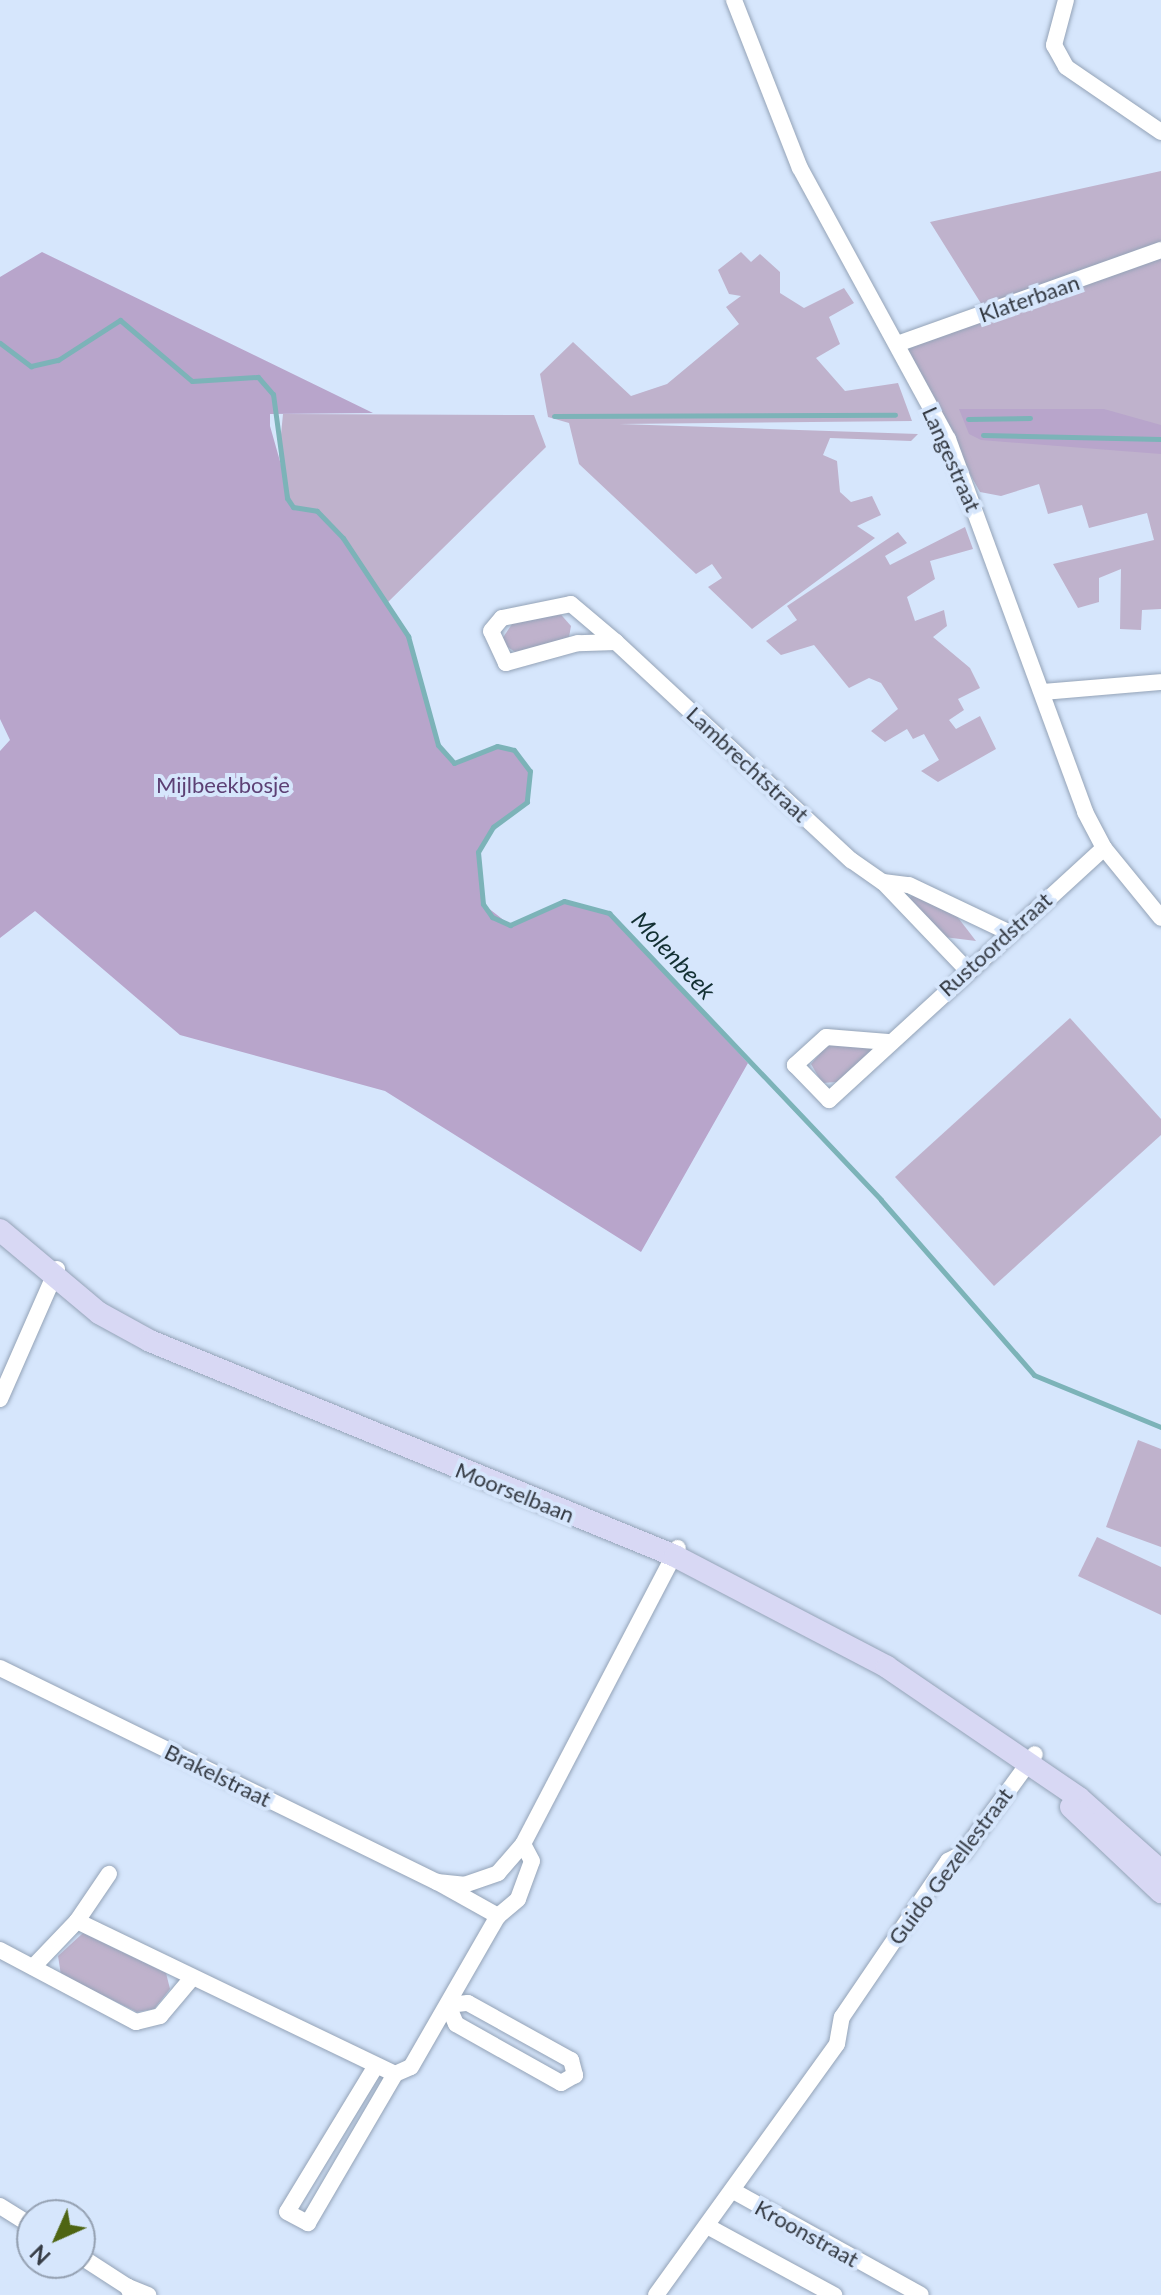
<!DOCTYPE html>
<html>
<head>
<meta charset="utf-8">
<style>
	body { margin:0 }
	#map { position:relative; width:1161px; height:2295px; overflow:hidden; background:#d6e6fc; font-family:Lato,sans-serif }
	div>[style] { position:absolute }
	.green>* { inset:0; background:#bfb2cc }
	.forest>* { inset:0; background:#b8a5cb }
	.stream>* { height:5px; margin:-2.5px; padding:0 2.5px; transform-origin:2.5px; border-radius:2.5px; background:#7cb3b8 }
	.roads { filter:drop-shadow(0 0 2px #94a3b7) drop-shadow(0 0 2px #94a3b7) }
	.street>* { height:16px; margin:-8px; padding:0 8px; transform-origin:8px; border-radius:8px; background:#fff }
	.secondary>* { height:22px; margin:-11px; padding:0 11px; transform-origin:11px; border-radius:11px; background:#d8d8f4 }
	span { translate:-50% -50%; white-space:nowrap; text-align:center; line-height:1.15; -webkit-text-stroke:8px #d6e6fc; paint-order:stroke }
	.street-label { font-size:22px; color:#343a43 }
	.park-label { font-size:22px; color:#5d4175 }
	.water-label { font-size:24px; color:#133033; font-style:italic }
	.north { position:absolute; left:16px; top:2199px; width:80px; height:80px; box-sizing:border-box; background:#d6e6fc; border:2px solid #95a1b2; border-radius:50%; rotate:225deg; font-size:22px; font-weight:700; line-height:32px; text-align:center; color:#343a43 }
	.north::after { content:''; display:block; margin:auto; width:28px; height:36px; background:#4e6513; clip-path:polygon(50% 0,100% 100%,50% 72%,0 100%) }
</style>
</head>
<body>
<div id="map">
	<div class="green">
		<i style="clip-path:polygon(1161px 171px,1161px 609px,1142px 610px,1141px 630px,1120px 629px,1121px 569px,1099px 578px,1099px 602px,1078px 608px,1053px 564px,1154px 540px,1147px 513px,1089px 528px,1082px 505px,1048px 514px,1039px 484px,1001px 496px,980px 492px,897px 344px,987px 313px,930px 222px)"></i>
		<i style="clip-path:polygon(741px 252px,751px 262px,760px 254px,780px 272px,780px 293px,804px 308px,844px 288px,854px 303px,829px 317px,840px 344px,816px 358px,845px 391px,898px 383px,912px 421px,619px 424px,918px 434px,911px 441px,830px 438px,823px 455px,837px 461px,840px 492px,851px 502px,872px 496px,881px 515px,857px 526px,875px 538px,752px 629px,708px 587px,722px 578px,712px 564px,696px 574px,579px 464px,569px 423px,548px 417px,540px 374px,573px 342px,631px 396px,667px 384px,739px 324px,726px 307px,741px 296px,729px 294px,718px 270px)"></i>
		<i style="clip-path:polygon(283px 414px,534px 415px,546px 447px,387px 603px,343px 538px,317px 511px,293px 507px,287px 498px,279px 455px)"></i>
		<i style="clip-path:polygon(965px 527px,973px 549px,930px 561px,935px 579px,907px 597px,915px 621px,944px 610px,947px 626px,933px 637px,970px 668px,980px 688px,958px 699px,964px 710px,949px 720px,956px 729px,980px 716px,996px 749px,938px 782px,921px 771px,939px 760px,924px 734px,913px 739px,907px 729px,885px 742px,871px 731px,898px 709px,881px 683px,869px 678px,849px 688px,814px 645px,781px 655px,766px 641px,797px 620px,787px 606px,898px 532px,907px 543px,885px 556px,890px 565px)"></i>
		<i style="clip-path:polygon(556px 609px,571px 626px,569px 637px,518px 654px,500px 642px,514px 621px)"></i>
		<i style="clip-path:polygon(913px 895px,956px 915px,976px 941px,944px 937px,907px 900px)"></i>
		<i style="clip-path:polygon(1070px 1018px,1161px 1119px,1161px 1135px,994px 1286px,895px 1177px)"></i>
		<i style="clip-path:polygon(828px 1044px,876px 1049px,837px 1082px,822px 1083px,811px 1064px)"></i>
		<i style="clip-path:polygon(1138px 1440px,1161px 1449px,1161px 1547px,1106px 1527px)"></i>
		<i style="clip-path:polygon(1097px 1537px,1161px 1567px,1161px 1615px,1078px 1576px)"></i>
		<i style="clip-path:polygon(83px 1933px,166px 1973px,170px 1989px,154px 2009px,137px 2012px,61px 1975px,58px 1956px)"></i>
	</div>
	<div class="forest">
		<i style="clip-path:polygon(42px 252px,373px 413px,270px 414px,270px 426px,293px 507px,317px 511px,343px 538px,408px 636px,438px 745px,455px 763px,497px 746px,514px 750px,530px 771px,527px 802px,493px 827px,478px 852px,483px 904px,510px 925px,564px 901px,609px 913px,748px 1063px,641px 1252px,385px 1091px,180px 1035px,35px 911px,0 938px,0 751px,10px 740px,0 719px,0 277px)"></i>
		<i style="clip-path:polygon(959px 409px,1104px 409px,1161px 425px,1161px 454px,981px 440px,969px 434px)"></i>
	</div>
	<div class="stream">
		<i style="left:0;top:343px;width:39px;rotate:37deg"></i>
		<i style="left:31px;top:366px;width:28px;rotate:-13deg"></i>
		<i style="left:58px;top:360px;width:74px;rotate:-32.8deg"></i>
		<i style="left:120px;top:320px;width:94px;rotate:40.3deg"></i>
		<i style="left:192px;top:381px;width:66px;rotate:-3.5deg"></i>
		<i style="left:258px;top:377px;width:23px;rotate:49deg"></i>
		<i style="left:273px;top:394px;width:105px;rotate:82.3deg"></i>
		<i style="left:287px;top:498px;width:11px;rotate:56deg"></i>
		<i style="left:293px;top:507px;width:24px;rotate:9deg"></i>
		<i style="left:317px;top:511px;width:37px;rotate:46deg"></i>
		<i style="left:343px;top:538px;width:118px;rotate:56.4deg"></i>
		<i style="left:408px;top:636px;width:113px;rotate:74.6deg"></i>
		<i style="left:438px;top:745px;width:24px;rotate:48deg"></i>
		<i style="left:454px;top:763px;width:46px;rotate:-21.6deg"></i>
		<i style="left:497px;top:746px;width:17px;rotate:13deg"></i>
		<i style="left:514px;top:750px;width:26px;rotate:53deg"></i>
		<i style="left:530px;top:771px;width:31px;rotate:96deg"></i>
		<i style="left:527px;top:802px;width:42px;rotate:143.7deg"></i>
		<i style="left:493px;top:827px;width:29px;rotate:121deg"></i>
		<i style="left:478px;top:852px;width:52px;rotate:84.5deg"></i>
		<i style="left:483px;top:904px;width:16px;rotate:55deg"></i>
		<i style="left:492px;top:917px;width:20px;rotate:24deg"></i>
		<i style="left:510px;top:925px;width:59px;rotate:-24deg"></i>
		<i style="left:564px;top:901px;width:47px;rotate:14.9deg"></i>
		<i style="left:609px;top:913px;width:395px;rotate:46.5deg"></i>
		<i style="left:881px;top:1200px;width:232px;rotate:48.8deg"></i>
		<i style="left:1034px;top:1375px;width:137px;rotate:22.3deg"></i>
		<i style="left:554px;top:416px;width:341px;rotate:-0.2deg"></i>
		<i style="left:968px;top:419px;width:62px;rotate:-0.9deg"></i>
		<i style="left:983px;top:435px;width:178px;rotate:1.3deg"></i>
	</div>
	<div class="roads">
		<div class="street">
			<i style="left:734px;top:0;width:180px;rotate:68.6deg"></i>
			<i style="left:800px;top:168px;width:309px;rotate:61.4deg"></i>
			<i style="left:948px;top:439px;width:397px;rotate:69.8deg"></i>
			<i style="left:1085px;top:812px;width:41px;rotate:62.2deg"></i>
			<i style="left:1104px;top:848px;width:90px;rotate:50.8deg"></i>
			<i style="left:1066px;top:0;width:47px;rotate:104.9deg"></i>
			<i style="left:1054px;top:45px;width:25px;rotate:61deg"></i>
			<i style="left:1066px;top:67px;width:115px;rotate:34.4deg"></i>
			<i style="left:897px;top:344px;width:280px;rotate:-19.6deg"></i>
			<i style="left:616px;top:642px;width:38px;rotate:178deg"></i>
			<i style="left:578px;top:643px;width:75px;rotate:164.5deg"></i>
			<i style="left:506px;top:663px;width:35px;rotate:-115deg"></i>
			<i style="left:491px;top:631px;width:17px;rotate:-50deg"></i>
			<i style="left:502px;top:618px;width:70px;rotate:-11.5deg"></i>
			<i style="left:571px;top:604px;width:59px;rotate:40.2deg"></i>
			<i style="left:616px;top:642px;width:321px;rotate:42.9deg"></i>
			<i style="left:851px;top:860px;width:39px;rotate:35deg"></i>
			<i style="left:883px;top:882px;width:120px;rotate:46.3deg"></i>
			<i style="left:1042px;top:692px;width:119px;rotate:-4.8deg"></i>
			<i style="left:883px;top:882px;width:26px;rotate:7deg"></i>
			<i style="left:909px;top:885px;width:110px;rotate:25.4deg"></i>
			<i style="left:888px;top:1042px;width:62px;rotate:-175.4deg"></i>
			<i style="left:826px;top:1037px;width:42px;rotate:137.9deg"></i>
			<i style="left:795px;top:1065px;width:49px;rotate:45.8deg"></i>
			<i style="left:829px;top:1100px;width:373px;rotate:-42.5deg"></i>
			<i style="left:0;top:1399px;width:142px;rotate:-66.3deg"></i>
			<i style="left:0;top:1668px;width:487px;rotate:26.1deg"></i>
			<i style="left:437px;top:1882px;width:27px;rotate:6deg"></i>
			<i style="left:464px;top:1885px;width:36px;rotate:-19deg"></i>
			<i style="left:498px;top:1873px;width:38px;rotate:-49deg"></i>
			<i style="left:523px;top:1844px;width:334px;rotate:-62.4deg"></i>
			<i style="left:437px;top:1882px;width:70px;rotate:29.1deg"></i>
			<i style="left:77px;top:1921px;width:57px;rotate:-55.8deg"></i>
			<i style="left:0;top:1950px;width:154px;rotate:27.9deg"></i>
			<i style="left:136px;top:2022px;width:25px;rotate:-14deg"></i>
			<i style="left:160px;top:2016px;width:50px;rotate:-49.9deg"></i>
			<i style="left:33px;top:1967px;width:64px;rotate:-46.3deg"></i>
			<i style="left:77px;top:1921px;width:353px;rotate:25.7deg"></i>
			<i style="left:395px;top:2074px;width:17px;rotate:-24deg"></i>
			<i style="left:411px;top:2067px;width:174px;rotate:-60.1deg"></i>
			<i style="left:498px;top:1916px;width:26px;rotate:-40deg"></i>
			<i style="left:518px;top:1899px;width:40px;rotate:-69.8deg"></i>
			<i style="left:532px;top:1861px;width:19px;rotate:-118deg"></i>
			<i style="left:468px;top:2003px;width:118px;rotate:29deg"></i>
			<i style="left:571px;top:2060px;width:16px;rotate:75deg"></i>
			<i style="left:575px;top:2075px;width:16px;rotate:150deg"></i>
			<i style="left:561px;top:2083px;width:120px;rotate:-150.7deg"></i>
			<i style="left:456px;top:2024px;width:21px;rotate:-113deg"></i>
			<i style="left:448px;top:2005px;width:20px;rotate:-6deg"></i>
			<i style="left:374px;top:2069px;width:167px;rotate:121.3deg"></i>
			<i style="left:287px;top:2212px;width:24px;rotate:28deg"></i>
			<i style="left:308px;top:2223px;width:173px;rotate:-59.7deg"></i>
			<i style="left:737px;top:2193px;width:210px;rotate:29deg"></i>
			<i style="left:0;top:2206px;width:38px;rotate:32deg"></i>
			<i style="left:707px;top:2226px;width:145px;rotate:28.5deg"></i>
			<i style="left:80px;top:2256px;width:57px;rotate:32.9deg"></i>
			<i style="left:131px;top:2295px;width:9px;rotate:-111deg"></i>
			<i style="left:128px;top:2287px;width:22px;rotate:22deg"></i>
			<i style="left:656px;top:2295px;width:309px;rotate:-54.2deg"></i>
			<i style="left:837px;top:2044px;width:27px;rotate:-80deg"></i>
			<i style="left:842px;top:2017px;width:189px;rotate:-55.8deg"></i>
			<i style="left:948px;top:1861px;width:17px;rotate:-28deg"></i>
			<i style="left:963px;top:1853px;width:122px;rotate:-54deg"></i>
		</div>
		<div class="secondary">
			<i style="left:0;top:1230px;width:129px;rotate:40deg"></i>
			<i style="left:99px;top:1313px;width:58px;rotate:28.8deg"></i>
			<i style="left:150px;top:1341px;width:567px;rotate:22.27deg"></i>
			<i style="left:675px;top:1556px;width:239px;rotate:27.6deg"></i>
			<i style="left:887px;top:1667px;width:232px;rotate:34.3deg"></i>
			<i style="left:1079px;top:1798px;width:110px;rotate:41.7deg"></i>
			<i style="left:1071px;top:1807px;width:124px;rotate:43.4deg"></i>
		</div>
	</div>
	<div class="street-label">
		<span style="left:1029px;top:298px;rotate:-19deg">Klaterbaan</span>
		<span style="left:952px;top:459px;rotate:66deg">Langestraat</span>
		<span style="left:748px;top:764px;rotate:43deg">Lambrechtstraat</span>
		<span style="left:995px;top:944px;rotate:-42deg">Rustoordstraat</span>
		<span style="left:515px;top:1492px;rotate:22deg">Moorselbaan</span>
		<span style="left:218px;top:1775px;rotate:26deg">Brakelstraat</span>
		<span style="left:950px;top:1866px;rotate:-53deg">Guido Gezellestraat</span>
		<span style="left:807px;top:2233px;rotate:29deg">Kroonstraat</span>
	</div>
	<div class="park-label">
		<span style="left:223px;top:785px">Mijlbeekbosje</span>
	</div>
	<div class="water-label">
		<span style="left:674px;top:955px;rotate:47deg">Molenbeek</span>
	</div>
	<div class="north">N</div>
</div>
</body>
</html>
